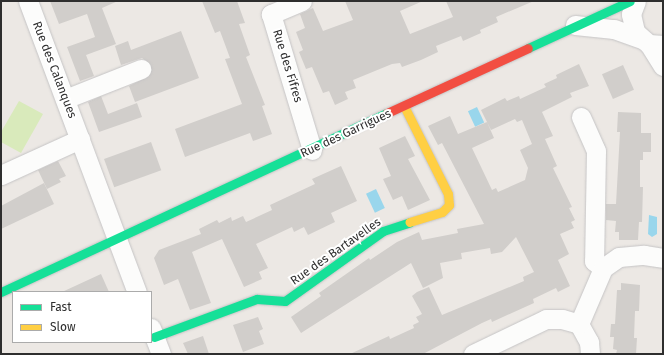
<!DOCTYPE html>
<html>
<head>
<meta charset="utf-8">
<style>
	body { margin:0 }
	#map { position:relative; width:664px; height:355px; overflow:hidden; background:#ece8e4; font-family:"Fira Sans",sans-serif }
	div>[style] { position:absolute }
	.pitch>* { inset:0; background:#d9eabb }
	.water>* { inset:0; background:#99d6ec; transform-origin:0 0 }
	.building>* { inset:0; background:#d1cecb; transform-origin:0 0 }
	.roads { filter:drop-shadow(0 0 1px #c5c4c5) drop-shadow(0 0 1px #c5c4c5) }
	.street>* { height:19px; margin:-9.5px; padding:0 9.5px; transform-origin:9.5px; border-radius:9.5px; background:#fcfcfb }
	.fast>* { height:9px; margin:-4.5px; padding:0 4.5px; transform-origin:4.5px; border-radius:4.5px; background:#16e098 }
	.slow>* { height:9px; margin:-4.5px; padding:0 4.5px; transform-origin:4.5px; border-radius:4.5px; background:#ffcf43 }
	.jam>* { height:9px; margin:-4.5px; padding:0 4.5px; transform-origin:4.5px; border-radius:4.5px; background:#f24e42 }
	span { translate:-50% -50%; white-space:nowrap; text-align:center; line-height:1.15; -webkit-text-stroke:4px #fff; paint-order:stroke }
	.street-label { font-size:12px; color:#2e2e2e }
	.frame { position:absolute; inset:0; border:2px solid #2e2e2e; pointer-events:none }
	.legend { position:absolute; left:12px; top:291px; width:140px; height:52px; box-sizing:border-box; background:#fff; border:1px solid #ababab; margin:0; padding:5px 7px; list-style:none; font-size:12px; color:#2e2e2e }
	.legend li { display:flex; align-items:center; gap:8px; height:20px }
	.legend b { width:20px; border:1px solid #ababab }
</style>
</head>
<body>
<div id="map">
	<div class="pitch">
		<i style="clip-path:polygon(19px 101px,43px 114px,21px 153px,1px 142px,1px 132px)"></i>
	</div>
	<div class="water">
		<i style="left:477px;top:107px;width:17px;height:10px;rotate:65deg"></i>
		<i style="left:376px;top:189px;width:21px;height:11px;rotate:65deg"></i>
		<i style="clip-path:polygon(649px 215px,657px 217px,657px 234px,652px 237px,648px 234px)"></i>
	</div>
	<div class="building">
		<i style="clip-path:polygon(50px 1px,118px 1px,102px 8px,116px 44px,86px 55px,94px 76px,80px 81px,67px 47px,95px 37px,87px 14px,59px 24px)"></i>
		<i style="clip-path:polygon(202px 1px,237px 1px,245px 23px,239px 24px,250px 55px,246px 57px,265px 105px,262px 106px,272px 134px,253px 141px,250px 133px,185px 157px,175px 129px,242px 104px,225px 59px,230px 58px,220px 31px,215px 33px)"></i>
		<i style="clip-path:polygon(345px 1px,423px 1px,400px 11px,410px 34px,453px 17px,446px 1px,534px 1px,496px 17px,498px 22px,480px 30px,481px 33px,463px 41px,461px 36px,436px 46px,438px 52px,421px 60px,402px 67px,400px 63px,392px 64px,353px 80px,356px 88px,345px 92px,348px 99px,335px 105px,329px 91px,323px 93px,312px 67px,306px 69px,299px 52px,303px 50px,296px 32px,305px 28px,300px 14px,313px 8px,323px 31px,353px 20px)"></i>
		<i style="clip-path:polygon(181px 31px,199px 78px,135px 102px,129px 86px,149px 76px,151px 65px,142px 58px,121px 65px,115px 46px,128px 41px,131px 50px)"></i>
		<i style="clip-path:polygon(579px 64px,589px 86px,570px 93px,572px 97px,542px 112px,553px 136px,545px 139px,557px 166px,553px 168px,572px 207px,569px 208px,575px 220px,571px 222px,574px 228px,560px 234px,569px 254px,558px 260px,570px 286px,558px 292px,556px 288px,533px 299px,534px 303px,492px 322px,491px 319px,482px 323px,423px 354px,350px 354px,389px 336px,390px 339px,414px 328px,413px 325px,419px 322px,416px 317px,422px 314px,412px 296px,417px 292px,429px 287px,442px 315px,524px 281px,523px 277px,534px 272px,516px 237px,502px 252px,491px 254px,490px 248px,461px 253px,462px 259px,440px 263px,443px 278px,423px 288px,411px 263px,301px 333px,291px 317px,321px 296px,319px 293px,369px 258px,370px 260px,397px 242px,419px 232px,422px 240px,458px 233px,457px 229px,484px 224px,442px 143px,438px 145px,428px 126px,450px 116px,458px 134px,487px 122px,494px 138px,472px 148px,492px 190px,496px 188px,498px 192px,525px 180px,528px 168px,520px 150px,532px 144px,522px 120px,517px 122px,515px 119px,491px 130px,481px 110px,505px 98px,507px 101px,519px 96px,520px 99px,546px 87px,544px 84px,557px 78px,556px 75px)"></i>
		<i style="left:623px;top:65px;width:27px;height:23px;rotate:66deg"></i>
		<i style="clip-path:polygon(101px 96px,108px 114px,137px 103px,142px 117px,99px 132px,88px 102px)"></i>
		<i style="clip-path:polygon(618px 112px,641px 113px,641px 133px,651px 133px,651px 152px,643px 152px,643px 160px,640px 160px,640px 187px,643px 187px,642px 222px,639px 222px,638px 240px,619px 240px,619px 232px,615px 232px,616px 221px,606px 220px,606px 204px,616px 204px,620px 132px,617px 132px)"></i>
		<i style="clip-path:polygon(405px 136px,415px 156px,408px 159px,430px 200px,408px 210px,402px 196px,393px 200px,383px 179px,391px 176px,379px 148px)"></i>
		<i style="left:151px;top:142px;width:30px;height:50px;rotate:70deg"></i>
		<i style="clip-path:polygon(58px 161px,66px 176px,59px 179px,61px 182px,47px 189px,38px 170px)"></i>
		<i style="clip-path:polygon(341px 166px,357px 201px,331px 213px,335px 222px,308px 235px,304px 227px,294px 232px,292px 227px,256px 244px,268px 268px,259px 272px,262px 279px,244px 287px,222px 239px,192px 252px,211px 303px,190px 310px,178px 279px,164px 285px,154px 258px,159px 250px,201px 234px,199px 229px,217px 220px,219px 223px,231px 217px,232px 221px,243px 216px,246px 222px,272px 210px,270px 205px,315px 184px,312px 179px)"></i>
		<i style="clip-path:polygon(44px 183px,54px 204px,1px 229px,1px 206px)"></i>
		<i style="clip-path:polygon(101px 274px,109px 292px,62px 292px)"></i>
		<i style="clip-path:polygon(621px 283px,640px 285px,639px 311px,635px 311px,634px 338px,637px 338px,636px 354px,616px 354px,617px 350px,613px 349px,614px 337px,610px 337px,611px 324px,615px 324px,617px 290px,621px 290px)"></i>
		<i style="clip-path:polygon(258px 317px,263px 329px,259px 331px,264px 344px,243px 352px,233px 325px)"></i>
		<i style="clip-path:polygon(203px 336px,209px 354px,188px 354px,183px 343px)"></i>
	</div>
	<div class="roads">
		<div class="street">
			<i style="left:28px;top:1px;width:311px;rotate:69.5deg"></i>
			<i style="left:302px;top:1px;width:34px;rotate:157deg"></i>
			<i style="left:271px;top:14px;width:142px;rotate:73.2deg"></i>
			<i style="left:636px;top:1px;width:14px;rotate:111deg"></i>
			<i style="left:631px;top:14px;width:18px;rotate:77deg"></i>
			<i style="left:635px;top:32px;width:18px;rotate:41deg"></i>
			<i style="left:649px;top:44px;width:14px;rotate:4deg"></i>
			<i style="left:575px;top:25px;width:39px;rotate:6deg"></i>
			<i style="left:614px;top:29px;width:29px;rotate:20deg"></i>
			<i style="left:649px;top:44px;width:26px;rotate:58deg"></i>
			<i style="left:65px;top:99px;width:82px;rotate:-21.5deg"></i>
			<i style="left:581px;top:117px;width:37px;rotate:66deg"></i>
			<i style="left:596px;top:151px;width:110px;rotate:91deg"></i>
			<i style="left:594px;top:261px;width:11px;rotate:38deg"></i>
			<i style="left:1px;top:175px;width:87px;rotate:-24.5deg"></i>
			<i style="left:579px;top:324px;width:21px;rotate:61deg"></i>
			<i style="left:589px;top:342px;width:12px;rotate:85deg"></i>
			<i style="left:151px;top:328px;width:28px;rotate:69deg"></i>
			<i style="left:473px;top:354px;width:81px;rotate:-25.6deg"></i>
			<i style="left:546px;top:319px;width:16px"></i>
			<i style="left:562px;top:319px;width:18px;rotate:16deg"></i>
			<i style="left:579px;top:324px;width:61px;rotate:-66.8deg"></i>
			<i style="left:603px;top:268px;width:19px;rotate:-35deg"></i>
			<i style="left:619px;top:257px;width:25px;rotate:-5deg"></i>
			<i style="left:644px;top:255px;width:19px;rotate:9deg"></i>
		</div>
		<div class="fast">
			<i style="left:528px;top:48px;width:112px;rotate:-24.7deg"></i>
			<i style="left:1px;top:292px;width:425px;rotate:-24.9deg"></i>
			<i style="left:154px;top:337px;width:110px;rotate:-20.3deg"></i>
			<i style="left:257px;top:299px;width:28px;rotate:4deg"></i>
			<i style="left:285px;top:301px;width:120px;rotate:-35.5deg"></i>
			<i style="left:383px;top:231px;width:28px;rotate:-18deg"></i>
		</div>
		<div class="slow">
			<i style="left:404px;top:106px;width:98px;rotate:63.4deg"></i>
			<i style="left:448px;top:194px;width:11px;rotate:85deg"></i>
			<i style="left:449px;top:205px;width:10px;rotate:135deg"></i>
			<i style="left:442px;top:212px;width:34px;rotate:163deg"></i>
		</div>
		<div class="jam">
			<i style="left:387px;top:113px;width:155px;rotate:-24.7deg"></i>
		</div>
	</div>
	<div class="street-label">
		<span style="left:287px;top:66px;rotate:73deg">Rue des Fifres</span>
		<span style="left:54px;top:70px;rotate:69deg">Rue des Calanques</span>
		<span style="left:346px;top:134px;rotate:-25deg">Rue des Garrigues</span>
		<span style="left:336px;top:252px;rotate:-35deg">Rue des Bartavelles</span>
	</div>
	<div class="frame"></div>
	<ul class="legend">
	<li><b style="height:5px;background:#16e098"></b>Fast</li>
	<li><b style="height:5px;background:#ffcf43"></b>Slow</li>
	</ul>
</div>
</body>
</html>
